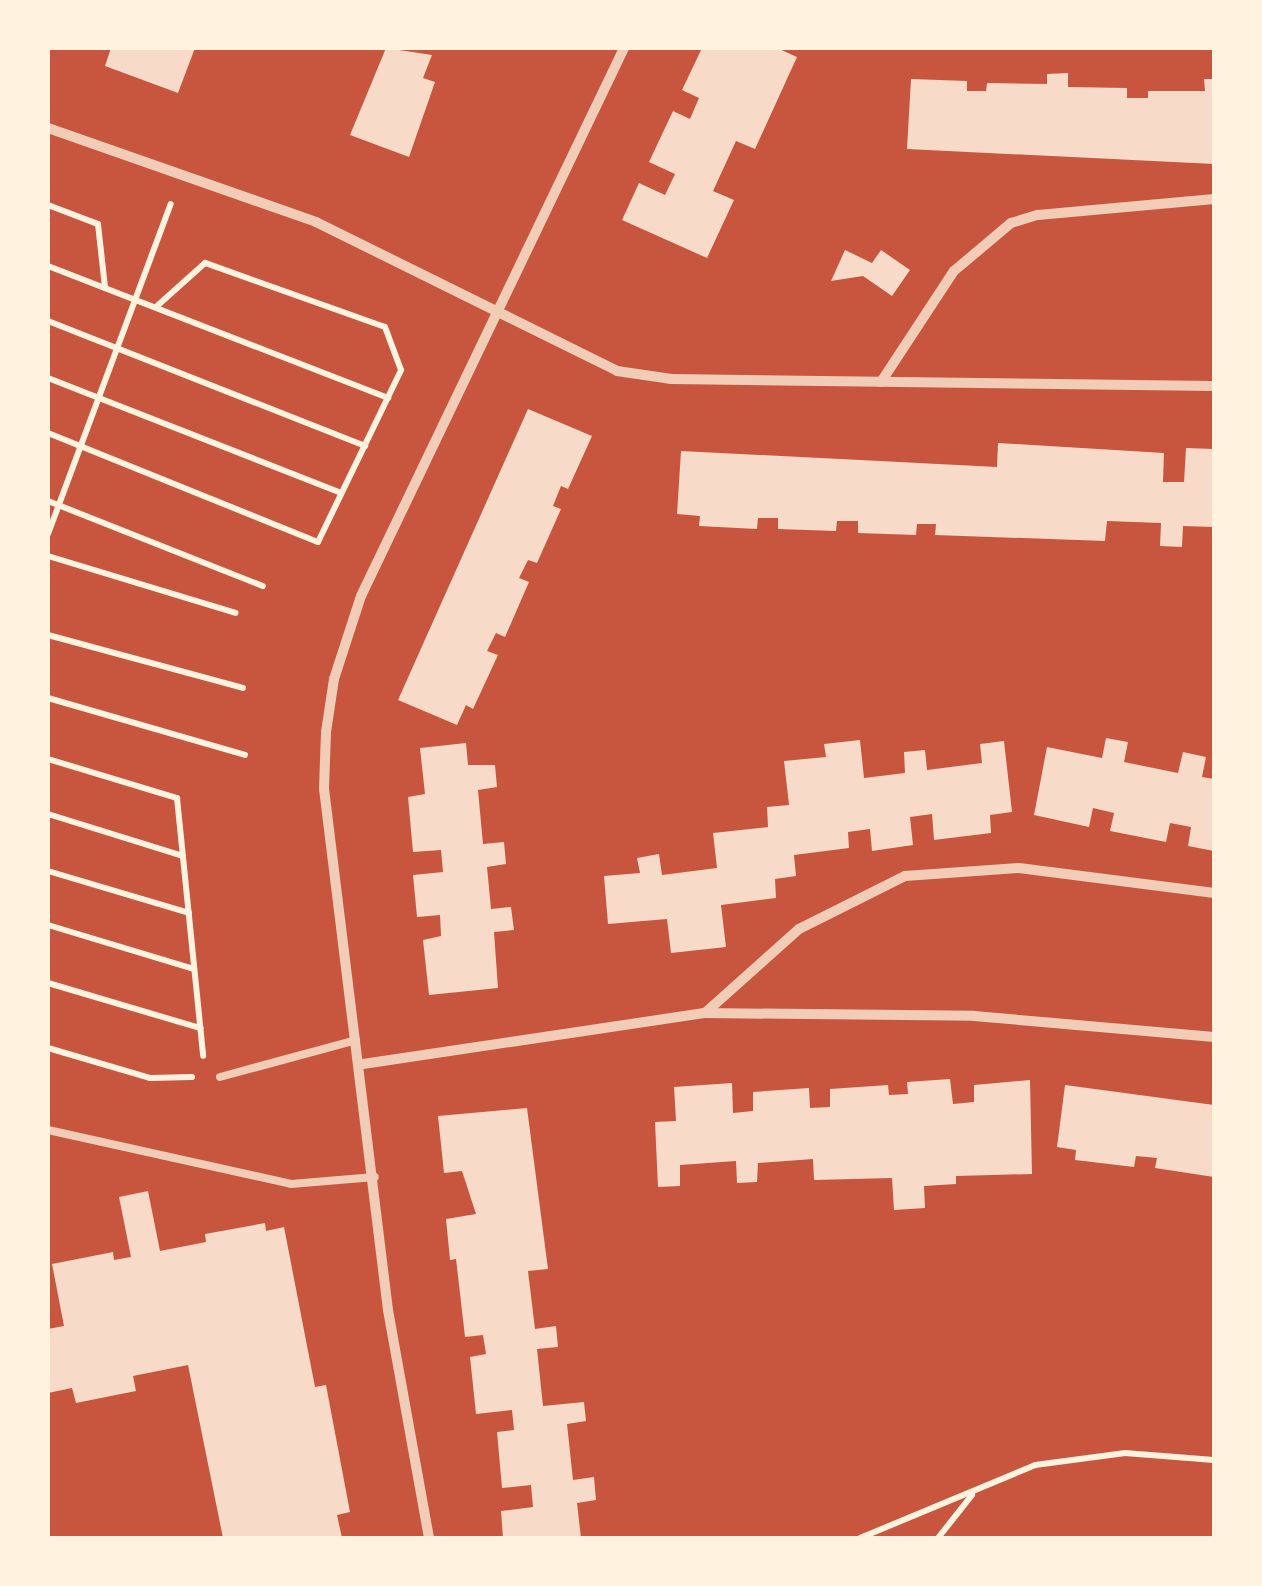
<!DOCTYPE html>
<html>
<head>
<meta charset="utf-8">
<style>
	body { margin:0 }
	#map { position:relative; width:1262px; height:1586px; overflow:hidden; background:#c8553d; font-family:"Exo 2",sans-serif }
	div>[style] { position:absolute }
	.building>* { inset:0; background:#f7dbc8 }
	.path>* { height:6px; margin:-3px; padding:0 3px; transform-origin:3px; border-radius:3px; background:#fff3e0 }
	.service>* { height:8px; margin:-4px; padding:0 4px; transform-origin:4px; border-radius:4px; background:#f1ccb7 }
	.minor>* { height:10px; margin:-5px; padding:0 5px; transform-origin:5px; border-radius:5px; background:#f1ccb7 }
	span { translate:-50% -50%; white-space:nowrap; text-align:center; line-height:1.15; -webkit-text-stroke:8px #fff3e0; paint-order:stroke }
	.frame { position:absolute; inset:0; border:50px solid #fff3e0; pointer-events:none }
</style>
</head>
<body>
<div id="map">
	<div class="building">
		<i style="clip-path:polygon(111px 48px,195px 48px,178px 93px,105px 66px)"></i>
		<i style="clip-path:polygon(386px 48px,432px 55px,423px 78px,435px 82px,409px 157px,350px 135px)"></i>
		<i style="clip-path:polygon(702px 48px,777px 48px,797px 57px,755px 149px,736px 141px,713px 191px,734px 200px,707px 258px,622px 220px,639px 183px,665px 195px,675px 174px,649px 162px,673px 111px,690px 119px,699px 98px,682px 90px)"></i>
		<i style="clip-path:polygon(1068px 73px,1068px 87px,1127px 88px,1127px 98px,1148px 98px,1148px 91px,1205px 91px,1204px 79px,1214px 79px,1214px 164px,907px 149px,911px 79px,967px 81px,967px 91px,986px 91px,987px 83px,1047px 84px,1047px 74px)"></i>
		<i style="clip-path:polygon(845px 250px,872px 263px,881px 250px,910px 270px,892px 296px,863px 276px,831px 281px)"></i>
		<i style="clip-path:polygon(528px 409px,592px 436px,568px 489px,561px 486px,553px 506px,561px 509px,537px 563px,528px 560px,519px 578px,529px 582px,505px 637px,496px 633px,487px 651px,498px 655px,473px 709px,466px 705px,457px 725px,398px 700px)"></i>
		<i style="clip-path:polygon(998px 443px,1164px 453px,1163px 482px,1184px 482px,1186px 448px,1214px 449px,1214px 527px,1183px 526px,1182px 547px,1160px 546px,1161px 523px,1107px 521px,1105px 541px,935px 535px,936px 524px,917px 524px,916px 535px,858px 533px,858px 521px,837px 521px,836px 531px,778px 529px,778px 518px,758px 518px,757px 529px,699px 526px,700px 516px,677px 514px,681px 451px,997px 467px)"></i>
		<i style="clip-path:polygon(1106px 738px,1128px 742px,1124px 762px,1178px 773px,1183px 752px,1206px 757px,1202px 777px,1214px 779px,1214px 851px,1188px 846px,1191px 827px,1170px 823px,1166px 842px,1110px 831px,1114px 813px,1093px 808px,1089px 827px,1034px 815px,1047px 747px,1102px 758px)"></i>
		<i style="clip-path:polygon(860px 740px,864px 778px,905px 773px,904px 752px,925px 750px,927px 770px,982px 763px,980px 744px,1004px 741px,1012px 812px,990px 815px,991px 833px,934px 840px,932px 814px,910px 817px,913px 845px,872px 851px,870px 829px,848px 832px,849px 848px,794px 855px,796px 876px,775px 879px,776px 898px,721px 905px,726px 947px,671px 953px,667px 919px,608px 924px,604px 876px,640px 873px,637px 858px,659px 854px,662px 875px,717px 868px,713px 833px,768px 827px,767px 807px,789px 805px,784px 761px,826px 757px,824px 744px)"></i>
		<i style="clip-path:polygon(466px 743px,468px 765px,495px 765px,497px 787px,478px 790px,483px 844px,504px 842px,506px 864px,487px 867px,491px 909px,511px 907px,514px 930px,494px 932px,498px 988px,429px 995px,423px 940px,441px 936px,440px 915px,417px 917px,413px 875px,443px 872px,441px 850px,413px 852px,408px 797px,425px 794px,420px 748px)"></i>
		<i style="clip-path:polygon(950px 1079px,953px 1104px,974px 1102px,974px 1085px,1030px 1080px,1032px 1174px,956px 1176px,956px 1184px,924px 1186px,925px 1208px,894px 1210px,892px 1178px,814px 1180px,813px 1159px,758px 1163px,757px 1182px,737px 1183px,736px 1161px,680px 1165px,680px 1186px,658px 1187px,655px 1122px,676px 1121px,674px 1087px,732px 1083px,733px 1113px,753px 1111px,753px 1092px,809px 1088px,810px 1108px,830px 1107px,830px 1089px,888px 1085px,889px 1095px,908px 1094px,907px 1082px)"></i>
		<i style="clip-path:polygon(1065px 1085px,1214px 1105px,1214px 1177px,1155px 1168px,1157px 1158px,1136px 1156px,1134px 1167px,1075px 1160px,1076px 1150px,1057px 1147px)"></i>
		<i style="clip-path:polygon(527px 1108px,548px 1269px,528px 1271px,535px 1329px,556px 1326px,558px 1347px,537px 1349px,543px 1406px,584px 1402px,586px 1421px,567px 1424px,573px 1480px,594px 1477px,596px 1500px,577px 1503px,581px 1538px,503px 1538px,501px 1511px,533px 1507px,531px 1485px,502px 1488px,497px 1432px,514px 1430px,512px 1410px,476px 1414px,470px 1357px,486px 1354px,483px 1335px,465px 1337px,456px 1259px,450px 1260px,446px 1219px,476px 1214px,462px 1171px,444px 1173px,438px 1116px)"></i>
		<i style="clip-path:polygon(148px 1191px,160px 1251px,206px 1242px,205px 1234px,265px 1223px,266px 1231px,284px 1227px,315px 1387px,326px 1385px,350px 1512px,337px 1515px,342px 1538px,223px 1538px,188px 1365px,133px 1376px,136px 1391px,76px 1403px,72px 1388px,48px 1393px,48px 1329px,64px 1326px,52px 1264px,113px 1252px,114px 1260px,131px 1257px,119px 1197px)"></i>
	</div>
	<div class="path">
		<i style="left:48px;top:205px;width:53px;rotate:20.8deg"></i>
		<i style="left:98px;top:224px;width:63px;rotate:83.7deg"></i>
		<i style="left:48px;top:266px;width:365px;rotate:21.2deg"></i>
		<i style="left:48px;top:321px;width:341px;rotate:21.5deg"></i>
		<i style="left:48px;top:378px;width:315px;rotate:21.4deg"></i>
		<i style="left:48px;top:433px;width:291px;rotate:22deg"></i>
		<i style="left:318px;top:542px;width:191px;rotate:-64.2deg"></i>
		<i style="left:401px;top:370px;width:46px;rotate:-110.4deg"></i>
		<i style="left:385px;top:327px;width:191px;rotate:-160.4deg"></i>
		<i style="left:205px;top:263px;width:66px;rotate:138.1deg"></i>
		<i style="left:48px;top:501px;width:231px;rotate:21.6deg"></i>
		<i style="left:48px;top:534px;width:352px;rotate:-69.6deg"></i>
		<i style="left:48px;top:556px;width:196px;rotate:16.9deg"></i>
		<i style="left:48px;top:635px;width:202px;rotate:15.2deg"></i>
		<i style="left:48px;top:698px;width:205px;rotate:16.1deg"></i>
		<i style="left:48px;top:759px;width:135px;rotate:16.8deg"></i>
		<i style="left:177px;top:798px;width:259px;rotate:84.2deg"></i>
		<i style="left:48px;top:814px;width:141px;rotate:17.3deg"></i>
		<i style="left:48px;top:871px;width:147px;rotate:16.6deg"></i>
		<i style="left:48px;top:925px;width:152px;rotate:16.8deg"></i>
		<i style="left:48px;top:983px;width:159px;rotate:16.5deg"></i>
		<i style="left:48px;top:1048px;width:106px;rotate:16.4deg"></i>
		<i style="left:150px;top:1078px;width:42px;rotate:-1.4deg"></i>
		<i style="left:860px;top:1538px;width:190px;rotate:-22.6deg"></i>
		<i style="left:1035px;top:1465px;width:91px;rotate:-7.6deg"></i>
		<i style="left:1125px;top:1453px;width:89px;rotate:4.5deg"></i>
		<i style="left:938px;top:1538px;width:55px;rotate:-51.7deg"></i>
	</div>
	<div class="service">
		<i style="left:220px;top:1077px;width:141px;rotate:-15.2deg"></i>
		<i style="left:48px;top:1130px;width:249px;rotate:12.5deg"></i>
		<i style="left:291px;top:1184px;width:84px;rotate:-4.8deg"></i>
	</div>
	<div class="minor">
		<i style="left:48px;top:128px;width:284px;rotate:19.3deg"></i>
		<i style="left:316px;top:222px;width:336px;rotate:26.3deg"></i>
		<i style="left:617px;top:371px;width:55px;rotate:8.4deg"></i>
		<i style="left:671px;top:379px;width:543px;rotate:0.74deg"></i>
		<i style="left:881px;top:382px;width:133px;rotate:-56.7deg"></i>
		<i style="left:954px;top:271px;width:75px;rotate:-40.1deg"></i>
		<i style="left:1011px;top:223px;width:28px;rotate:-17deg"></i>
		<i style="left:1038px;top:215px;width:177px;rotate:-5.2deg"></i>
		<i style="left:705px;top:1013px;width:126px;rotate:-41.8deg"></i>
		<i style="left:799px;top:929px;width:119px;rotate:-26.6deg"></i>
		<i style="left:905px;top:876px;width:114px;rotate:-4deg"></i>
		<i style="left:1019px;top:868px;width:197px;rotate:7.3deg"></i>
		<i style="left:363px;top:1064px;width:345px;rotate:-8.5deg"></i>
		<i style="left:704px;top:1013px;width:270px;rotate:0.6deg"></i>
		<i style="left:974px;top:1016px;width:241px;rotate:5deg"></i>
		<i style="left:429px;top:1538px;width:232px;rotate:-100.2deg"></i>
		<i style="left:388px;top:1310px;width:525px;rotate:-97deg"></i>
		<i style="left:324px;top:789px;width:57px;rotate:-88deg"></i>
		<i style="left:326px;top:732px;width:54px;rotate:-81.4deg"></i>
		<i style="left:334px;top:679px;width:87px;rotate:-72deg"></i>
		<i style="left:361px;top:596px;width:608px;rotate:-64.36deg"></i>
	</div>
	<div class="frame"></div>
</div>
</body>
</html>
